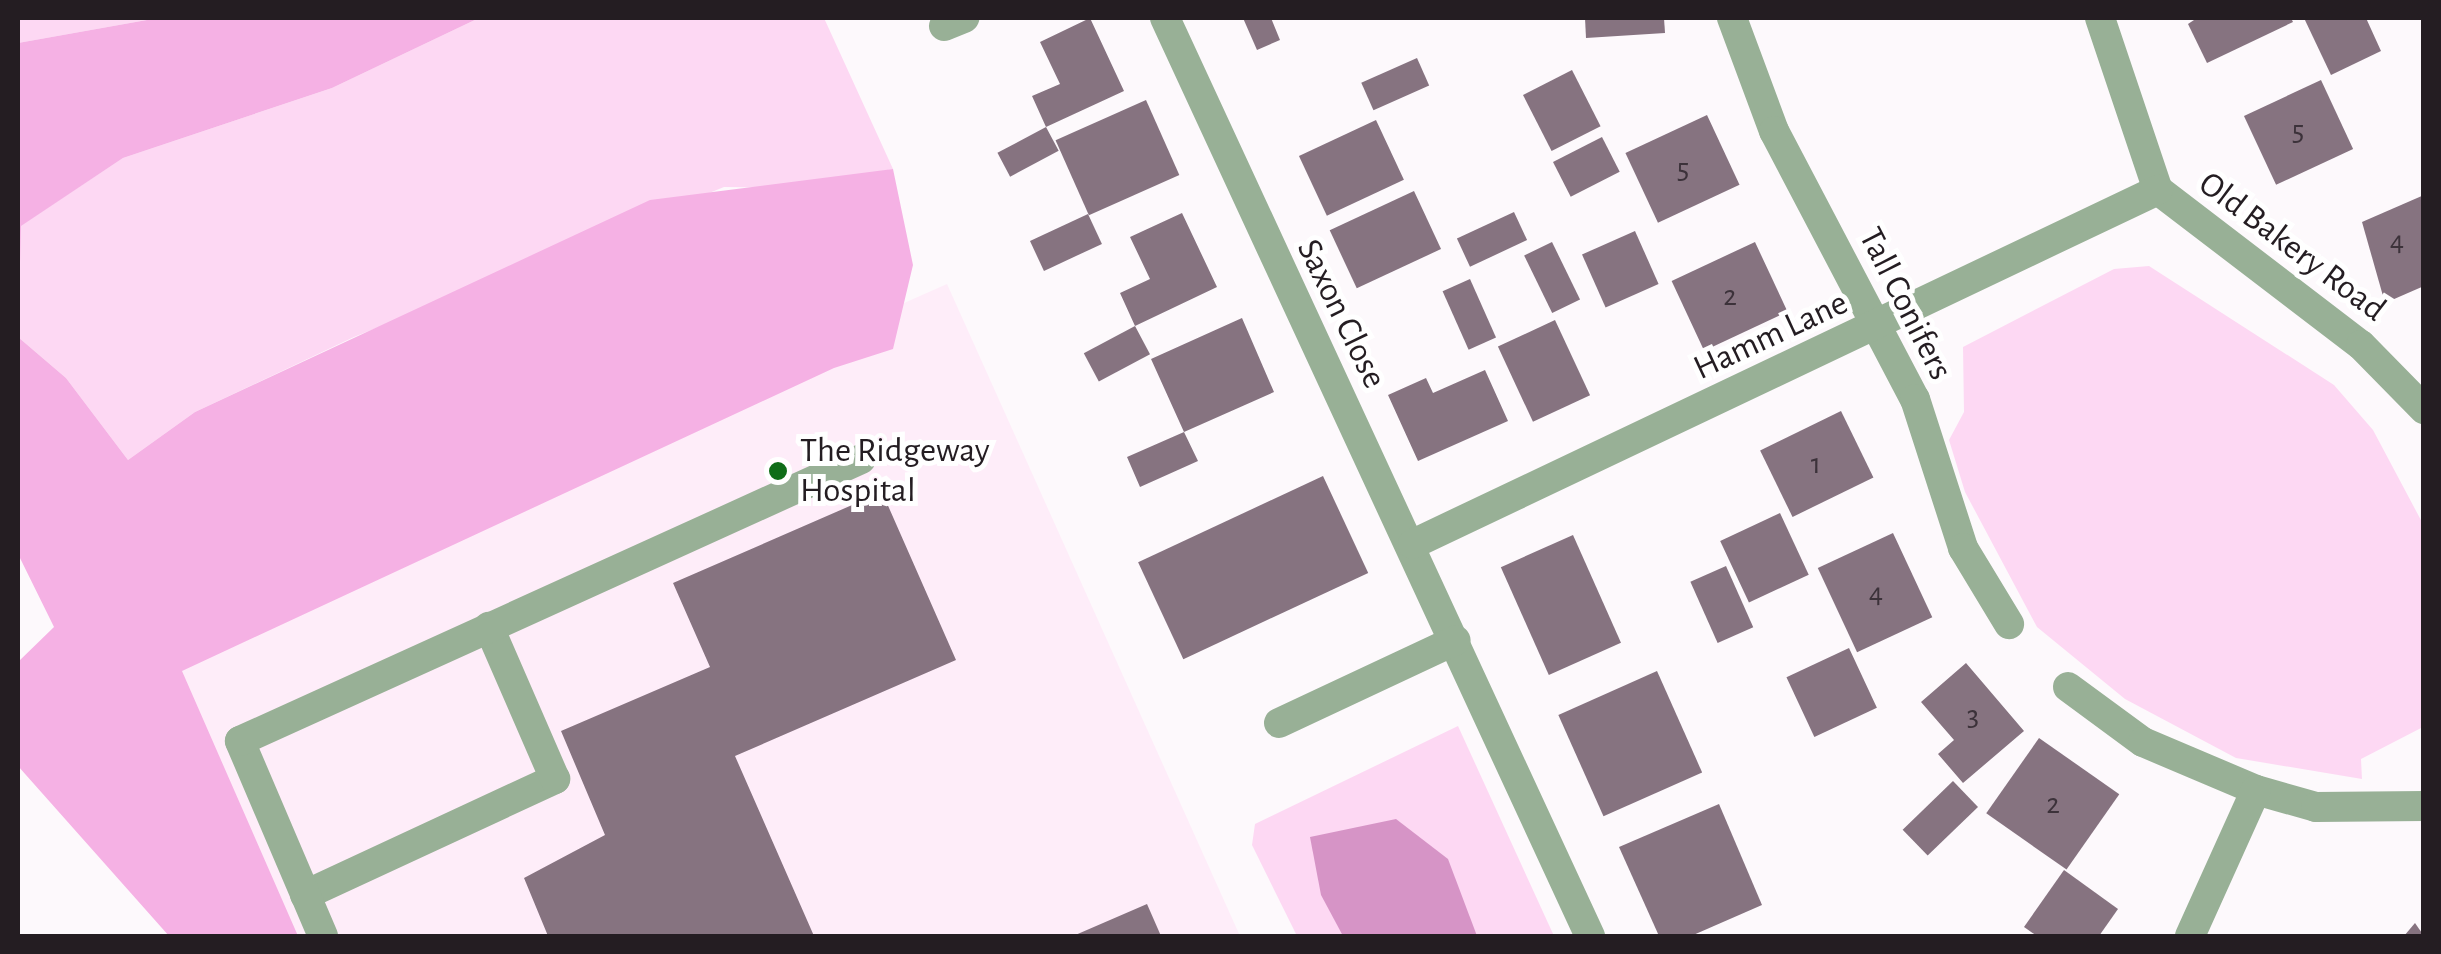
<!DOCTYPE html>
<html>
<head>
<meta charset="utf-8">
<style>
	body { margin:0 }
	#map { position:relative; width:2441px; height:954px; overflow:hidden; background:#fdf9fc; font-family:"Alegreya Sans",sans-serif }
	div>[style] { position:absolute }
	.built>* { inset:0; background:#feedf9 }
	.green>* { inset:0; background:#fdd8f3 }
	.forest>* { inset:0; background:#f5b1e4 }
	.water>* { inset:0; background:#d694c6 }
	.building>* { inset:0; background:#867380; transform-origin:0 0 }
	.minor>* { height:30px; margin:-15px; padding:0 15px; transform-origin:15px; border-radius:15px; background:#98b096 }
	.dots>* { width:28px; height:28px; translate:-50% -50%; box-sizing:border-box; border:5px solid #fff; border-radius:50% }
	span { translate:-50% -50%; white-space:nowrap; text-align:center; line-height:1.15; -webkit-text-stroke:10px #fff; paint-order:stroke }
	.number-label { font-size:30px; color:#3c323a }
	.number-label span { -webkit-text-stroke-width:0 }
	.street-label { font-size:35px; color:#241d22 }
	.poi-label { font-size:35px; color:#241d22 }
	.left { translate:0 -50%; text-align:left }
	.frame { position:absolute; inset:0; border:20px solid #241d22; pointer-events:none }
</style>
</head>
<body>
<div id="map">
	<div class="built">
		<i style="clip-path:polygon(947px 284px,1240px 936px,212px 936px,104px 658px)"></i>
	</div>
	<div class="green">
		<i style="clip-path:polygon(18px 18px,158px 18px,18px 43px)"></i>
		<i style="clip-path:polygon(479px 18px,824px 18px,893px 169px,792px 188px,724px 187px,354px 337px,195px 412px,128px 460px,66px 378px,18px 337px,20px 226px,123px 158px,332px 88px)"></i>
		<i style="clip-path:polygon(2149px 266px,2334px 385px,2373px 430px,2423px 524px,2423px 727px,2361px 759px,2362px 779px,2236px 758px,2125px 699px,2037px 627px,1965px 492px,1949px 440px,1964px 412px,1963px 347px,2114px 269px)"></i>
		<i style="clip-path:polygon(1458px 726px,1554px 936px,1297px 936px,1252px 845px,1255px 824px)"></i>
	</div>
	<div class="forest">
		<i style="clip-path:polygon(158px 18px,479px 18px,332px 88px,123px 158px,21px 226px,18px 337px,66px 378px,128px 460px,195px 412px,650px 200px,893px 169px,913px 265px,893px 349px,834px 368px,182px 671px,298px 936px,169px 936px,18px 766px,18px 662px,54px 627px,18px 554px,18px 43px)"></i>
	</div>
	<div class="water">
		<i style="clip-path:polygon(1396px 819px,1448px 859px,1477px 936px,1343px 936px,1321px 895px,1310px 837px)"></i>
	</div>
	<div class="building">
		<i style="clip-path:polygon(1090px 18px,1124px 91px,1046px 127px,1032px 96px,1060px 84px,1040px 42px)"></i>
		<i style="clip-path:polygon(1243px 18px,1271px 18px,1280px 40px,1257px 50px)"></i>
		<i style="clip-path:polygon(1585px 18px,1664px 18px,1665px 33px,1586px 38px)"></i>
		<i style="clip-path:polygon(2197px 18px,2291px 18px,2293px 22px,2207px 63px,2188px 24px)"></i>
		<i style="clip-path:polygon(2304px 18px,2366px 18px,2381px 51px,2331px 75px)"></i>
		<i style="left:1417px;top:58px;width:30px;height:61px;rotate:66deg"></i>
		<i style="left:1572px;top:70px;width:63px;height:55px;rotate:63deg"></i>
		<i style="left:2321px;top:80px;width:76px;height:85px;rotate:65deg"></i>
		<i style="left:1146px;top:100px;width:82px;height:99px;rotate:66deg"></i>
		<i style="left:1707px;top:115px;width:77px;height:90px;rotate:65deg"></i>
		<i style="left:1376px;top:120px;width:66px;height:85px;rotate:65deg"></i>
		<i style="left:1046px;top:127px;width:27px;height:55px;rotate:62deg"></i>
		<i style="left:1602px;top:137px;width:39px;height:55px;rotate:63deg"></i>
		<i style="left:1414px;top:191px;width:64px;height:93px;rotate:65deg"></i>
		<i style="clip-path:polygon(2424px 195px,2424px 286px,2385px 303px,2362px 222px)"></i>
		<i style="left:1514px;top:212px;width:31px;height:63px;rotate:65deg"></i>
		<i style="clip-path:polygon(1182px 213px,1217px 287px,1135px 326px,1120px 293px,1150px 279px,1130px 237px)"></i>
		<i style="left:1088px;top:214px;width:33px;height:64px;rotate:65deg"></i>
		<i style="left:1635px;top:231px;width:58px;height:58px;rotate:66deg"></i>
		<i style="left:1552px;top:242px;width:64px;height:31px;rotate:64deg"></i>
		<i style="left:1755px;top:242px;width:77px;height:92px;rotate:65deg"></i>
		<i style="left:1470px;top:279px;width:64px;height:30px;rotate:66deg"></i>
		<i style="clip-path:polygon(1242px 318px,1274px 392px,1184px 432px,1198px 461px,1140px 487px,1127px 457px,1184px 432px,1151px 359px)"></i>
		<i style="left:1555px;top:320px;width:83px;height:63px;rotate:65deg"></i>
		<i style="left:1135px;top:326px;width:32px;height:58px;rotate:62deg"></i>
		<i style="clip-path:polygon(1485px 370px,1508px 421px,1418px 461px,1388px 395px,1426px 378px,1433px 393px)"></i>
		<i style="left:1841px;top:411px;width:74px;height:90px;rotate:64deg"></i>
		<i style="left:1323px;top:476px;width:107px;height:204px;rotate:65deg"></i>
		<i style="clip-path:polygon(882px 492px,956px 660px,735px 756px,814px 936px,548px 936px,524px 878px,605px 835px,561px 731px,710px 667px,673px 583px)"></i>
		<i style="left:1780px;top:513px;width:68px;height:66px;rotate:65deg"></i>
		<i style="left:1893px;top:533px;width:93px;height:83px;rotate:65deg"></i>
		<i style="left:1573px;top:535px;width:118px;height:79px;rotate:66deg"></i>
		<i style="left:1726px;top:566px;width:67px;height:39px;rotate:66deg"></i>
		<i style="left:1849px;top:648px;width:66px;height:69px;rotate:65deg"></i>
		<i style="clip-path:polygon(1966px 663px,2024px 731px,1963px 783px,1938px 754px,1954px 740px,1921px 702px)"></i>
		<i style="left:1657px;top:671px;width:111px;height:108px;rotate:66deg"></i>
		<i style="left:2039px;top:738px;width:98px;height:92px;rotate:35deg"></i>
		<i style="left:1953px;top:781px;width:36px;height:70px;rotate:46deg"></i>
		<i style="clip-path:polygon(1719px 804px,1762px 905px,1691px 936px,1659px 936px,1619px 847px)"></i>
		<i style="clip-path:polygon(2064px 870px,2118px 909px,2099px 936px,2037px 936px,2024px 927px)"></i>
		<i style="clip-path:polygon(1147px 904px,1161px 936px,1073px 936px)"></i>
		<i style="clip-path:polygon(2415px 923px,2424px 936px,2404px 936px)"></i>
	</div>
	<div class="minor">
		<i style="left:1165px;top:18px;width:1012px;rotate:65.16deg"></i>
		<i style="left:1732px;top:18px;width:121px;rotate:69.6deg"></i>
		<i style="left:1774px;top:131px;width:303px;rotate:62.3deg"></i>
		<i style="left:1915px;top:399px;width:157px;rotate:72.1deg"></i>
		<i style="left:1963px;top:548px;width:89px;rotate:58.8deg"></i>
		<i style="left:2100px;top:18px;width:182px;rotate:71.4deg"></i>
		<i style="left:2158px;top:190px;width:255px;rotate:37.4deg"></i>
		<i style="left:2361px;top:345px;width:90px;rotate:45.5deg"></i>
		<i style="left:944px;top:26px;width:22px;rotate:-22deg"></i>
		<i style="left:1413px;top:544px;width:825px;rotate:-25.42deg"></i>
		<i style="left:2068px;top:687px;width:93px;rotate:36.3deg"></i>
		<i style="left:2143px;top:742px;width:123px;rotate:23deg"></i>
		<i style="left:2256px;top:790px;width:62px;rotate:15.8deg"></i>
		<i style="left:2316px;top:807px;width:108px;rotate:-0.5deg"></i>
		<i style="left:1279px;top:723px;width:195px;rotate:-25.1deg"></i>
		<i style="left:305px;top:895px;width:276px;rotate:-24.9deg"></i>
		<i style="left:555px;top:779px;width:166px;rotate:-113.5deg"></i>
		<i style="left:323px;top:936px;width:212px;rotate:-113.1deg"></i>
		<i style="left:240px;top:741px;width:682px;rotate:-24.42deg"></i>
		<i style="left:2190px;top:936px;width:160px;rotate:-65.7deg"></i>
	</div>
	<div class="dots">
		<i style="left:778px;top:471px;background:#0f6d18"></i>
	</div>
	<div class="number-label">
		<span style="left:2298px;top:131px">5</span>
		<span style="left:1683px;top:169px">5</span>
		<span style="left:2397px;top:241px">4</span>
		<span style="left:1730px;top:296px">2</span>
		<span style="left:1816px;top:464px">1</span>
		<span style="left:1876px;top:593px">4</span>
		<span style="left:1973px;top:716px">3</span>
		<span style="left:2053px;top:804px">2</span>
	</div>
	<div class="street-label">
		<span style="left:2292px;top:247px;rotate:37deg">Old Bakery Road</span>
		<span style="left:1905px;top:304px;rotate:63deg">Tall Conifers</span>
		<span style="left:1341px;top:314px;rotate:64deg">Saxon Close</span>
		<span style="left:1771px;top:336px;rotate:-25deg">Hamm Lane</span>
	</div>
	<div class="poi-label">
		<span class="left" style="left:800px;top:471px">The Ridgeway<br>Hospital</span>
	</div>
	<div class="frame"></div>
</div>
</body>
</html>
